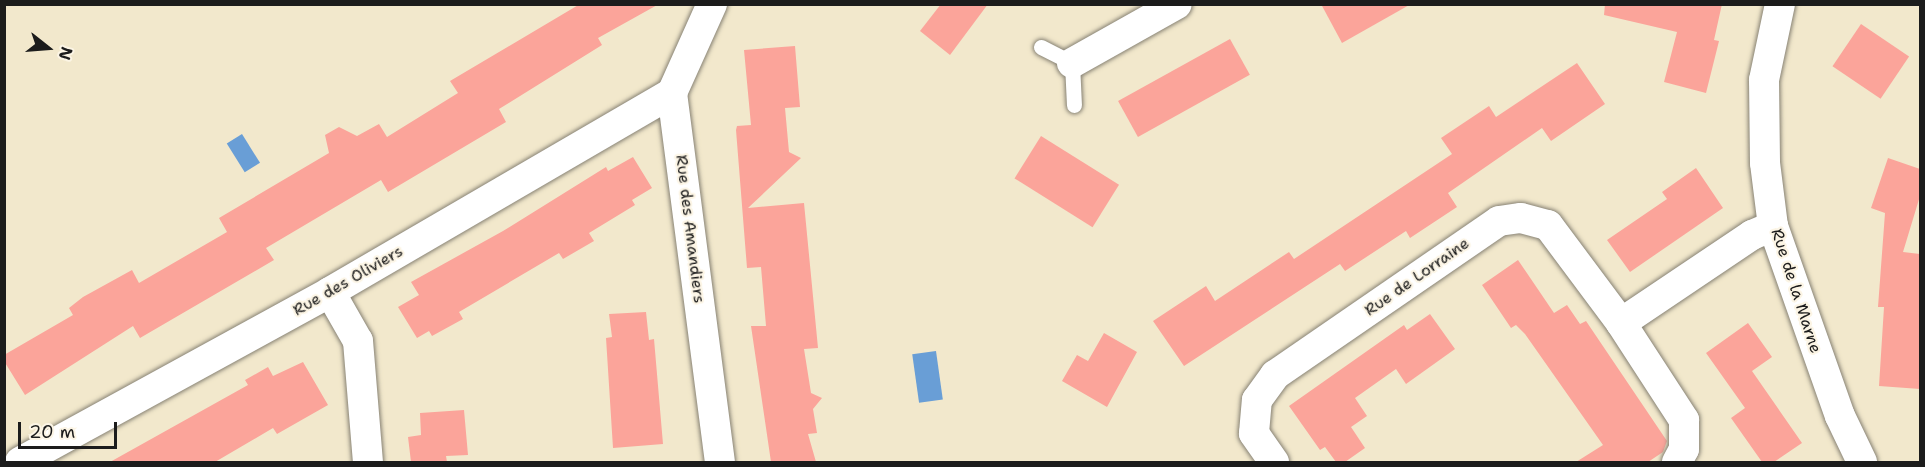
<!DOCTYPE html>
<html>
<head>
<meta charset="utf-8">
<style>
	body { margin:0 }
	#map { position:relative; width:1925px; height:467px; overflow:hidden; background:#f2e8cc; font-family:"Shantell Sans",sans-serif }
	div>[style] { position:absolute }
	.water>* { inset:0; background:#699ed6; transform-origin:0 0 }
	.building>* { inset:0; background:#fba49a; transform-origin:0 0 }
	.roads { filter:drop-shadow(0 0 2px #878274) drop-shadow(0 0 2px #878274) }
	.lane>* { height:15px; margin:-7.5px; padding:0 7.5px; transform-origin:7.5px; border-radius:7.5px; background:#fff }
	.street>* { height:30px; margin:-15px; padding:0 15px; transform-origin:15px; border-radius:15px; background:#fff }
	span { translate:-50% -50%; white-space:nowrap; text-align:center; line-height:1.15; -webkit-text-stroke:4.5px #fcf5e5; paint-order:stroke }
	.street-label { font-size:16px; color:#1c1c1c }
	.frame { position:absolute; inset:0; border:6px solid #1c1c1c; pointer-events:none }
	.north { position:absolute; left:18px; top:18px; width:60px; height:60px; -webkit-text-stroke:4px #fcf5e5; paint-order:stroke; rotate:107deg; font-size:16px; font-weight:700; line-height:24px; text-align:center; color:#1c1c1c }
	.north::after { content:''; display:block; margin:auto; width:21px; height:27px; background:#1c1c1c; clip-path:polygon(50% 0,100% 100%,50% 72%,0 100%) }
	.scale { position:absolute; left:18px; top:422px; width:99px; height:27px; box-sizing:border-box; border:3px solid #1c1c1c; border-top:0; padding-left:8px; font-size:18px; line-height:21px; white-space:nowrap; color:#1c1c1c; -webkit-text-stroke:4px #fcf5e5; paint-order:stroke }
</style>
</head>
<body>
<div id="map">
	<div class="water">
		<i style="left:242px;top:134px;width:34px;height:18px;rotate:58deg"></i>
		<i style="left:936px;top:351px;width:49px;height:24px;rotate:82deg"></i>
	</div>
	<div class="building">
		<i style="clip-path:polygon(580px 4px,659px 4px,598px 38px,602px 45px,499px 109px,506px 122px,388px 192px,381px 180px,266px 248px,274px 260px,140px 338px,133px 326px,25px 395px,4px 361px,4px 355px,73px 315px,69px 308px,83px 297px,132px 270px,139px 283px,227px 232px,219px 218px,329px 153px,325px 135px,339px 127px,357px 136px,379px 124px,387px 137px,458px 93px,450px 81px)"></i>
		<i style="clip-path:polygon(941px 4px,988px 4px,950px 55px,920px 31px)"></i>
		<i style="clip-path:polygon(1321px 4px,1411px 4px,1342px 43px)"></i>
		<i style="clip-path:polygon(1605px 4px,1722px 4px,1714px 40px,1719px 41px,1706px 93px,1664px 82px,1677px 32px,1604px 15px)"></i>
		<i style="left:1861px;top:24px;width:58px;height:51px;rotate:34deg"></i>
		<i style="left:1230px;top:39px;width:41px;height:128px;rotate:61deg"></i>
		<i style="clip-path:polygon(795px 46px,800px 107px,785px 108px,789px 152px,801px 158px,748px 208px,804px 203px,818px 348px,804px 349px,811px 393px,822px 398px,813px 409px,817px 433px,808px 434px,816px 462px,771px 462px,751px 326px,766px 326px,761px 267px,747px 268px,736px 130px,737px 126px,751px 125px,744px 50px)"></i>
		<i style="clip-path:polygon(1577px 63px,1605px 104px,1551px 141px,1542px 128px,1448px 193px,1457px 207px,1410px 238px,1406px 231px,1345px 271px,1340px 264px,1184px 366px,1153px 321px,1206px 286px,1215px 301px,1289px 252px,1294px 259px,1452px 154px,1441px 138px,1489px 106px,1496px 117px)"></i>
		<i style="left:1041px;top:136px;width:92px;height:50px;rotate:32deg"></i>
		<i style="clip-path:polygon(633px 157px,652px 188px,632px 200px,635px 205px,589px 233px,594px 241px,563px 259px,559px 253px,459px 312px,463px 319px,432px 336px,429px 331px,417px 338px,398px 307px,419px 295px,411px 282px,503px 231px,606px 167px,608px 171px)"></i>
		<i style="clip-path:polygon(1888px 158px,1920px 169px,1920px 196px,1903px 252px,1920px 254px,1920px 389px,1879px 386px,1884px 307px,1878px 307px,1885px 213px,1871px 208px)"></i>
		<i style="clip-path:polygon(1696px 168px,1723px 208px,1630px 272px,1607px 240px,1667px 199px,1662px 192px)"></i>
		<i style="clip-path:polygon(1518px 260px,1554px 313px,1567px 305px,1580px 324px,1586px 321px,1667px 441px,1663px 452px,1648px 462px,1576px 462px,1603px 445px,1525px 334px,1516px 325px,1511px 328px,1482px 285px)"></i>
		<i style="clip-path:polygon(646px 312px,649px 340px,654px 339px,663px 444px,613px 448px,606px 338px,612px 337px,609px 314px)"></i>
		<i style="clip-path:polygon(1430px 314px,1455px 349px,1406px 384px,1396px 369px,1355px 398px,1367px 416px,1351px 427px,1365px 448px,1345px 462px,1336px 462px,1325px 447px,1320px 450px,1289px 406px,1404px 325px,1407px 330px)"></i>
		<i style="clip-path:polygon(1748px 323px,1772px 357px,1752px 371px,1802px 443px,1774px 462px,1762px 462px,1731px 418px,1745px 408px,1706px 353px)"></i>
		<i style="clip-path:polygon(1104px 333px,1137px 352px,1107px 407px,1062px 381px,1077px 355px,1088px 361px)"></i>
		<i style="clip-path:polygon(303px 362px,328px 405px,277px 434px,273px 428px,215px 462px,110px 462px,248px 385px,245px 380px,268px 367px,273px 376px)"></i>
		<i style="clip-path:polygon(464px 410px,468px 455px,446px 456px,447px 462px,411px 462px,408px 437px,421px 435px,420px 413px)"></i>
	</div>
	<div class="roads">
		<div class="lane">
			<i style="left:1041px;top:47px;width:35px;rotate:27deg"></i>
			<i style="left:1072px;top:63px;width:42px;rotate:87.3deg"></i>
		</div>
		<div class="street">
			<i style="left:712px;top:4px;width:98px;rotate:114.2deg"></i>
			<i style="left:672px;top:93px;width:372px;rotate:82.6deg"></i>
			<i style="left:1780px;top:4px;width:78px;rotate:101.9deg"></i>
			<i style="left:1764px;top:80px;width:83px;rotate:89.3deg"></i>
			<i style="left:1765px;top:163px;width:64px;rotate:82.8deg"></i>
			<i style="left:1773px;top:226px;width:201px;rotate:70.6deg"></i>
			<i style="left:1840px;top:416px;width:51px;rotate:64.4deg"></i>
			<i style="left:1072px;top:63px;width:120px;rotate:-29.3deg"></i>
			<i style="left:330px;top:292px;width:56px;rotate:60.3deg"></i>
			<i style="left:358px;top:341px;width:121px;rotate:85.3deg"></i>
			<i style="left:1621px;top:323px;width:158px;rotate:-33.9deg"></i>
			<i style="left:1752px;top:235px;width:23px;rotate:-23deg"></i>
			<i style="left:20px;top:462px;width:354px;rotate:-28.7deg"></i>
			<i style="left:330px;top:292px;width:396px;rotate:-30.2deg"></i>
			<i style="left:1274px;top:462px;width:35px;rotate:-125deg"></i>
			<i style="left:1254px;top:433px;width:33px;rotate:-85deg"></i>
			<i style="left:1257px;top:400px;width:31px;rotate:-54deg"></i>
			<i style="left:1275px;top:375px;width:272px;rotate:-34.5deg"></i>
			<i style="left:1499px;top:221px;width:22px;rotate:-8deg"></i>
			<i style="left:1521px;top:218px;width:28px;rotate:15deg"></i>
			<i style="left:1548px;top:225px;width:122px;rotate:53.3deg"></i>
			<i style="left:1621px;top:323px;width:116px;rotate:57deg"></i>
			<i style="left:1684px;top:420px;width:29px;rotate:90deg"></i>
			<i style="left:1684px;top:449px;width:15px;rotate:118deg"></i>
		</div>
	</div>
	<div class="street-label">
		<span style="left:690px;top:229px;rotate:83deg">Rue des Amandiers</span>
		<span style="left:1417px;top:277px;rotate:-35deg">Rue de Lorraine</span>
		<span style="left:348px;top:281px;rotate:-30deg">Rue des Oliviers</span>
		<span style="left:1796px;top:291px;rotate:72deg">Rue de la Marne</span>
	</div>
	<div class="frame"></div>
	<div class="north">N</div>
	<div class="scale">20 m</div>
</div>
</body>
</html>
